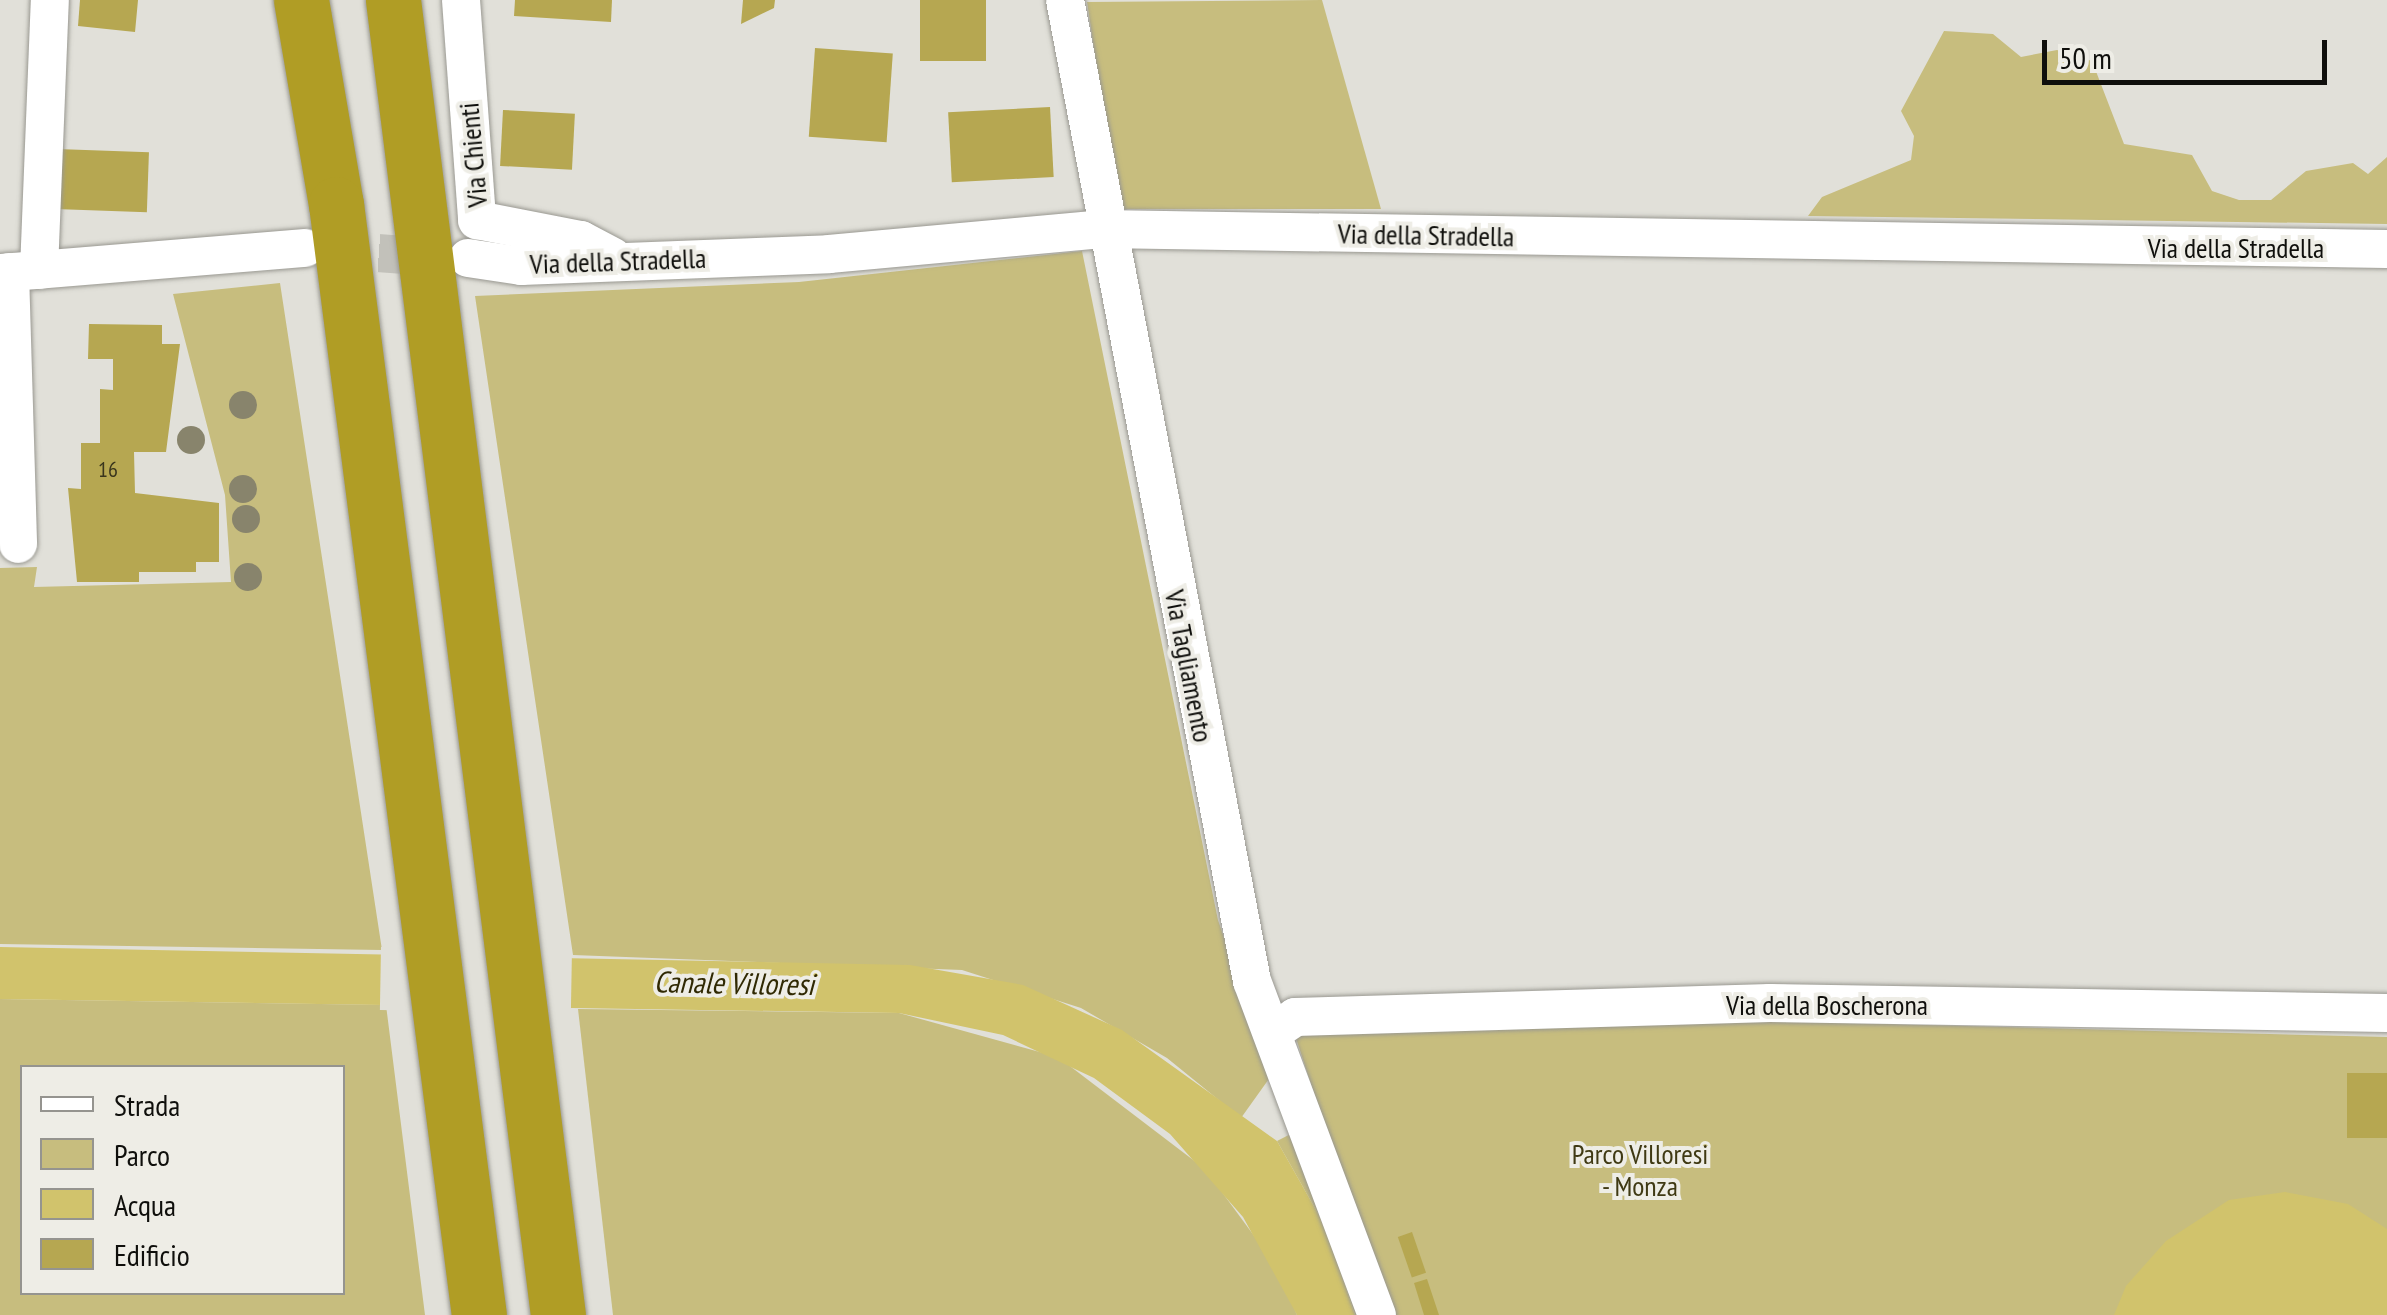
<!DOCTYPE html>
<html>
<head>
<meta charset="utf-8">
<style>
	body { margin:0 }
	#map { position:relative; width:2387px; height:1315px; overflow:hidden; background:#e1e0d9; font-family:"PT Sans Narrow",sans-serif }
	div>[style] { position:absolute }
	.green>* { inset:0; background:#c7bd7e }
	.water>* { inset:0; background:#d1c36c }
	.pier>* { inset:0; background:#e1e0d9; transform-origin:0 0 }
	.building>* { inset:0; background:#b6a751; transform-origin:0 0 }
	.minor-tunnel>* { height:38px; margin-top:-19px; transform-origin:0; background:repeating-linear-gradient(90deg,#c2c1ba 0 38px,transparent 0 57px) }
	.roads { filter:drop-shadow(0 0 2px #999891) drop-shadow(0 0 2px #999891) }
	.minor>* { height:38px; margin:-19px; padding:0 19px; transform-origin:19px; border-radius:19px; background:#fff }
	.highway>* { height:55px; margin:-27.5px; padding:0 27.5px; transform-origin:27.5px; border-radius:27.5px; background:#b09d25 }
	.trees>* { width:28px; height:28px; margin:-14px; border-radius:50%; background:#88846c }
	span { translate:-50% -50%; white-space:nowrap; text-align:center; line-height:1.15; -webkit-text-stroke:8px #eeede6; paint-order:stroke }
	.number-label { font-size:22px; color:#39351d }
	.number-label span { -webkit-text-stroke-width:0 }
	.street-label { font-size:28px; color:#0f0f0c }
	.park-label { font-size:28px; color:#3f3913 }
	.water-label { font-size:30px; color:#302903; font-style:italic }
	.legend { position:absolute; left:20px; top:1065px; width:325px; height:230px; box-sizing:border-box; background:#eeede6; border:2px solid #95948f; margin:0; padding:12px 18px; list-style:none; font-size:30px; color:#0f0f0c }
	.legend li { display:flex; align-items:center; gap:20px; height:50px }
	.legend b { width:50px; border:2px solid #95948f }
	.scale { position:absolute; left:2042px; top:40px; width:285px; height:45px; box-sizing:border-box; border:5px solid #0f0f0c; border-top:0; padding-left:12px; font-size:30px; line-height:35px; white-space:nowrap; color:#0f0f0c; -webkit-text-stroke:8px #eeede6; paint-order:stroke }
</style>
</head>
<body>
<div id="map">
	<div class="green">
		<i style="clip-path:polygon(1322px 0,1381px 209px,1118px 209px,1087px 2px)"></i>
		<i style="clip-path:polygon(1944px 31px,1993px 34px,2021px 57px,2057px 50px,2092px 61px,2124px 144px,2192px 155px,2212px 191px,2239px 200px,2271px 200px,2306px 171px,2353px 163px,2368px 174px,2387px 157px,2387px 224px,1808px 216px,1822px 197px,1911px 160px,1914px 136px,1901px 111px)"></i>
		<i style="clip-path:polygon(1082px 251px,1218px 920px,1271px 1076px,1241px 1118px,1167px 1058px,1081px 1008px,962px 970px,573px 955px,475px 296px,799px 282px)"></i>
		<i style="clip-path:polygon(280px 283px,382px 950px,0 944px,0 568px,37px 567px,34px 587px,231px 582px,225px 495px,173px 294px)"></i>
		<i style="clip-path:polygon(evenodd,0 999px,386px 1005px,425px 1315px,0 1315px,0 999px,22px 1068px,342px 1068px,342px 1292px,22px 1292px,22px 1068px)"></i>
		<i style="clip-path:polygon(578px 1009px,899px 1013px,1058px 1057px,1205px 1169px,1274px 1263px,1297px 1315px,613px 1315px)"></i>
		<i style="clip-path:polygon(1771px 1021px,2387px 1037px,2387px 1315px,1355px 1315px,1325px 1226px,1277px 1141px,1322px 1118px,1294px 1032px)"></i>
	</div>
	<div class="water">
		<i style="clip-path:polygon(0 947px,910px 965px,1023px 985px,1122px 1030px,1277px 1141px,1325px 1226px,1355px 1315px,1297px 1315px,1243px 1217px,1170px 1134px,1094px 1078px,1003px 1035px,899px 1013px,0 999px)"></i>
		<i style="clip-path:polygon(2285px 1192px,2348px 1204px,2387px 1229px,2387px 1315px,2114px 1315px,2126px 1286px,2166px 1241px,2229px 1200px)"></i>
	</div>
	<div class="pier">
		<i style="left:381px;top:947px;width:191px;height:63px;rotate:1deg"></i>
	</div>
	<div class="building">
		<i style="clip-path:polygon(80px 0,138px 0,135px 32px,78px 26px)"></i>
		<i style="clip-path:polygon(515px 0,612px 0,611px 22px,514px 16px)"></i>
		<i style="clip-path:polygon(743px 0,775px 0,774px 8px,741px 24px)"></i>
		<i style="left:920px;top:0;width:66px;height:61px"></i>
		<i style="left:815px;top:48px;width:78px;height:89px;rotate:4deg"></i>
		<i style="left:1050px;top:107px;width:70px;height:102px;rotate:87deg"></i>
		<i style="left:503px;top:110px;width:72px;height:56px;rotate:3deg"></i>
		<i style="left:57px;top:149px;width:92px;height:60px;rotate:2deg"></i>
		<i style="clip-path:polygon(89px 324px,162px 325px,162px 344px,180px 344px,166px 452px,134px 452px,135px 493px,219px 503px,219px 562px,196px 562px,196px 572px,139px 572px,139px 582px,77px 582px,68px 488px,81px 489px,81px 443px,100px 443px,100px 389px,113px 390px,113px 359px,88px 359px)"></i>
		<i style="left:2347px;top:1073px;width:40px;height:65px"></i>
		<i style="left:1412px;top:1232px;width:43px;height:15px;rotate:71deg"></i>
		<i style="clip-path:polygon(1427px 1279px,1439px 1315px,1424px 1315px,1414px 1283px)"></i>
	</div>
	<div class="minor-tunnel">
		<i style="left:322px;top:249px;width:125px;rotate:4.1deg"></i>
	</div>
	<div class="roads">
		<div class="minor">
			<i style="left:461px;top:0;width:221px;rotate:85.8deg"></i>
			<i style="left:477px;top:220px;width:106px;rotate:10.9deg"></i>
			<i style="left:581px;top:240px;width:36px;rotate:28deg"></i>
			<i style="left:1065px;top:0;width:999px;rotate:79.21deg"></i>
			<i style="left:1252px;top:981px;width:357px;rotate:69.5deg"></i>
			<i style="left:468px;top:258px;width:54px;rotate:8.6deg"></i>
			<i style="left:521px;top:266px;width:308px;rotate:-2.2deg"></i>
			<i style="left:829px;top:254px;width:274px;rotate:-5.2deg"></i>
			<i style="left:1102px;top:229px;width:1285px;rotate:0.89deg"></i>
			<i style="left:39px;top:270px;width:270px;rotate:-87.7deg"></i>
			<i style="left:10px;top:272px;width:272px;rotate:88.3deg"></i>
			<i style="left:0;top:273px;width:306px;rotate:-4.7deg"></i>
			<i style="left:1273px;top:1032px;width:27px;rotate:-34deg"></i>
			<i style="left:1295px;top:1017px;width:475px;rotate:-1.7deg"></i>
			<i style="left:1770px;top:1003px;width:617px;rotate:0.93deg"></i>
		</div>
		<div class="highway">
			<i style="left:301px;top:0;width:207px;rotate:80.3deg"></i>
			<i style="left:336px;top:204px;width:1120px;rotate:82.67deg"></i>
			<i style="left:393px;top:0;width:1325px;rotate:82.85deg"></i>
		</div>
	</div>
	<div class="trees">
		<i style="left:243px;top:405px"></i>
		<i style="left:191px;top:440px"></i>
		<i style="left:243px;top:489px"></i>
		<i style="left:246px;top:519px"></i>
		<i style="left:248px;top:577px"></i>
	</div>
	<div class="number-label">
		<span style="left:108px;top:470px">16</span>
	</div>
	<div class="street-label">
		<span style="left:473px;top:155px;rotate:-95deg">Via Chienti</span>
		<span style="left:1426px;top:235px;rotate:1deg">Via della Stradella</span>
		<span style="left:2236px;top:248px">Via della Stradella</span>
		<span style="left:618px;top:261px;rotate:-2deg">Via della Stradella</span>
		<span style="left:1189px;top:666px;rotate:79deg">Via Tagliamento</span>
		<span style="left:1827px;top:1005px">Via della Boscherona</span>
	</div>
	<div class="park-label">
		<span style="left:1640px;top:1170px">Parco Villoresi<br>- Monza</span>
	</div>
	<div class="water-label">
		<span style="left:734px;top:983px;rotate:1deg">Canale Villoresi</span>
	</div>
	<ul class="legend">
	<li><b style="height:12px;background:#fff"></b>Strada</li>
	<li><b style="height:28px;background:#c7bd7e"></b>Parco</li>
	<li><b style="height:28px;background:#d1c36c"></b>Acqua</li>
	<li><b style="height:28px;background:#b6a751"></b>Edificio</li>
	</ul>
	<div class="scale">50 m</div>
</div>
</body>
</html>
